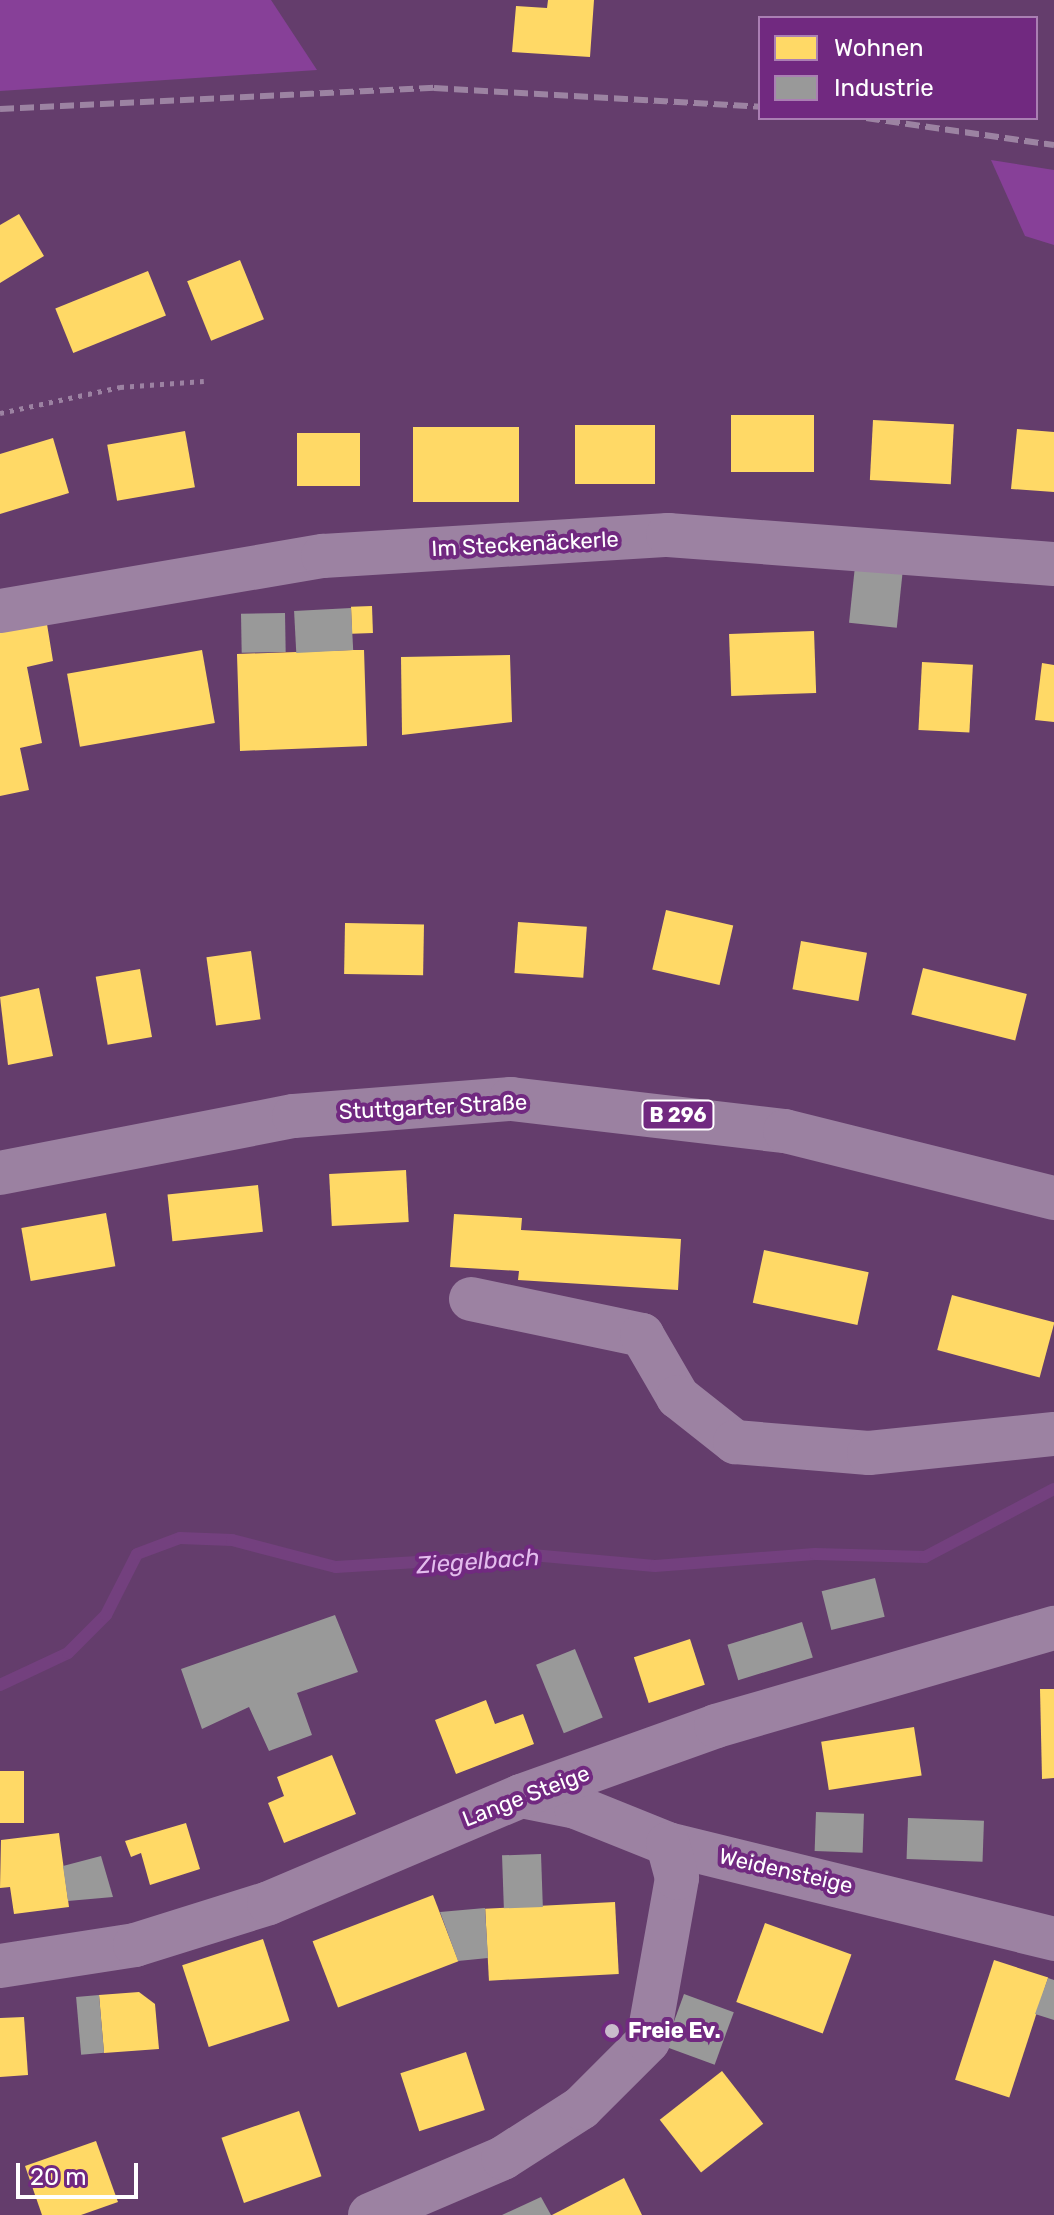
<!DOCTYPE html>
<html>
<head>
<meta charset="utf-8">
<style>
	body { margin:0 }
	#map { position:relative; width:1054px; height:2215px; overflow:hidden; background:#643d6c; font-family:Rubik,sans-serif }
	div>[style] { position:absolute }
	.green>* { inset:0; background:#874098 }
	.homes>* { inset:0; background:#ffd966; transform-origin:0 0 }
	.industry>* { inset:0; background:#999; transform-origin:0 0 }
	.stream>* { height:12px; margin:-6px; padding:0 6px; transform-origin:6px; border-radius:6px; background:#73407e }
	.path>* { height:5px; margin-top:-2.5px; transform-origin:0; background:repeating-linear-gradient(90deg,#9c82a2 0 4px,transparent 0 10px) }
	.minor>* { height:44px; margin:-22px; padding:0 22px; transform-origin:22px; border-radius:22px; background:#9c82a2 }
	.major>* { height:44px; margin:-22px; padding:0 22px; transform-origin:22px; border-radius:22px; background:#9b81a1 }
	.rail>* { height:6px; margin-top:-3px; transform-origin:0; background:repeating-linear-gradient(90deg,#9c83a2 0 14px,transparent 0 20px) }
	.dots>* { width:22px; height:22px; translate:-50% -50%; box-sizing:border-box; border:4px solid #712980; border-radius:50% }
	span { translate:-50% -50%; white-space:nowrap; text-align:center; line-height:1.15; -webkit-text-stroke:8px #712980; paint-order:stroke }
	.shield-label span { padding:2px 6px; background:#712980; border:2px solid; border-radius:6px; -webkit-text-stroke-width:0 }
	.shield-label { font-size:20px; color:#fff; font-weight:700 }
	.street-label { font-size:22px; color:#fff }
	.poi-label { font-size:22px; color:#fff; font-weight:700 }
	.left { translate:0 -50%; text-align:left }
	.water-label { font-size:24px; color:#e3bced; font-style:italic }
	.legend { position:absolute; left:758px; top:16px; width:280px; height:104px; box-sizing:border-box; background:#712980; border:2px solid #aa7fb3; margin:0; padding:10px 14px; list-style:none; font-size:24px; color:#fff }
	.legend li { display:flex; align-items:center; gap:16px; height:40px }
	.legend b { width:40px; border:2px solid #aa7fb3 }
	.scale { position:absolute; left:16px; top:2163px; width:122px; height:36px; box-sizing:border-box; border:4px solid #fff; border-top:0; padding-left:10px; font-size:24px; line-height:28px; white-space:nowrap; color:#fff; -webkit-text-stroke:6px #712980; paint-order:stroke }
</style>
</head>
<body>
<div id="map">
	<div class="green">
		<i style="clip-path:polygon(0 0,271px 0,317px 70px,0 91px)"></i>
		<i style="clip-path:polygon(991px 160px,1054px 170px,1054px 245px,1025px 236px)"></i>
	</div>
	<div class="homes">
		<i style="clip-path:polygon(548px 0,594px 0,590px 57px,512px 52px,516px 6px,547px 8px)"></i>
		<i style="clip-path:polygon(19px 214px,44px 256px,0 283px,0 225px)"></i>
		<i style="left:240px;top:260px;width:64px;height:57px;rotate:68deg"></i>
		<i style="left:148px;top:271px;width:48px;height:100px;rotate:68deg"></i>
		<i style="left:814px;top:415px;width:57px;height:83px;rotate:90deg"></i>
		<i style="left:873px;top:420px;width:81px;height:60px;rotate:3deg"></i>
		<i style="left:655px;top:425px;width:59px;height:80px;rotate:90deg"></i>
		<i style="left:413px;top:427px;width:106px;height:75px"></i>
		<i style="clip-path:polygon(1017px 429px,1054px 432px,1054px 492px,1011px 489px)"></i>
		<i style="left:185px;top:431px;width:57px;height:79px;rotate:80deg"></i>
		<i style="left:297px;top:433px;width:63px;height:53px"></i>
		<i style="clip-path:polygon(53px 438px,69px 493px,0 514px,0 454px)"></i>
		<i style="left:372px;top:606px;width:27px;height:21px;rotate:88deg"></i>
		<i style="clip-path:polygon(46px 618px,53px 661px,27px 667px,42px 743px,20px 748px,29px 790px,0 796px,0 626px)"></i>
		<i style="left:814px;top:631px;width:62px;height:85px;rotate:88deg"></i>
		<i style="left:202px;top:650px;width:74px;height:137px;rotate:80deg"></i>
		<i style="clip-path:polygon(353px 650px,364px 650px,367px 746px,240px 751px,237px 654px)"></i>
		<i style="clip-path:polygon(510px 655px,512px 722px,402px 735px,401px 657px)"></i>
		<i style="left:922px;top:662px;width:51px;height:68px;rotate:3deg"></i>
		<i style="clip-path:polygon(1042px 663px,1054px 665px,1054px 722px,1035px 720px)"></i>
		<i style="left:666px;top:910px;width:69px;height:61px;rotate:13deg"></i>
		<i style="left:518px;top:922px;width:69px;height:51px;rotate:4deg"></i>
		<i style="left:345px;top:923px;width:79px;height:51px;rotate:1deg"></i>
		<i style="left:801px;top:941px;width:67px;height:49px;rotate:10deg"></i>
		<i style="left:251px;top:951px;width:69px;height:45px;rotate:82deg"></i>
		<i style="left:923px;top:968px;width:107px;height:48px;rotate:14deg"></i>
		<i style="left:140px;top:969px;width:69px;height:45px;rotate:80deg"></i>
		<i style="clip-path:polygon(39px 988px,53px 1056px,8px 1065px,0 997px)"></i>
		<i style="left:406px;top:1170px;width:52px;height:77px;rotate:87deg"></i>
		<i style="left:258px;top:1185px;width:47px;height:91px;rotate:84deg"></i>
		<i style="left:106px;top:1213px;width:54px;height:86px;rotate:80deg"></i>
		<i style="clip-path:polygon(454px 1214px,522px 1218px,521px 1230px,681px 1239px,678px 1290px,518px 1280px,519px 1271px,450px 1267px)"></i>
		<i style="left:764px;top:1250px;width:107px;height:54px;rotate:12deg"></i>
		<i style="left:952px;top:1295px;width:106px;height:57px;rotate:15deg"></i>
		<i style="left:690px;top:1639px;width:48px;height:59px;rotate:72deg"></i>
		<i style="clip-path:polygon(1040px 1689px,1054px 1689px,1054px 1778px,1042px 1779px)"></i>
		<i style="clip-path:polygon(486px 1700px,495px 1724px,523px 1714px,534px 1744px,456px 1774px,435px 1720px)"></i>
		<i style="left:914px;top:1727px;width:49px;height:94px;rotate:81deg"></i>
		<i style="clip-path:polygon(332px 1755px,356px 1814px,284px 1843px,268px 1803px,284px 1796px,277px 1777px)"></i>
		<i style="left:0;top:1771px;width:24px;height:52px"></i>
		<i style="clip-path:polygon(186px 1823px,200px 1869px,150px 1885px,141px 1853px,131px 1857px,125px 1841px)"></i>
		<i style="clip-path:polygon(59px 1833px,69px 1907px,14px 1914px,10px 1887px,0 1888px,1px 1840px)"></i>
		<i style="left:433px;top:1895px;width:71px;height:129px;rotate:69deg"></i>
		<i style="left:615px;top:1902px;width:72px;height:130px;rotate:87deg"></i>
		<i style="left:765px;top:1923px;width:92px;height:84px;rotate:20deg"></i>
		<i style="left:263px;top:1939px;width:86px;height:85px;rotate:72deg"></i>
		<i style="left:994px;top:1960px;width:57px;height:126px;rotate:18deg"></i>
		<i style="clip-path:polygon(139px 1992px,155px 2004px,159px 2049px,104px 2053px,99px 1995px)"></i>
		<i style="clip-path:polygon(24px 2017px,28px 2075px,0 2077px,0 2018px)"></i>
		<i style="left:466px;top:2052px;width:61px;height:69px;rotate:72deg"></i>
		<i style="left:722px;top:2071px;width:67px;height:79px;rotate:52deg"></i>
		<i style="left:299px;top:2111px;width:69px;height:82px;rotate:71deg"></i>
		<i style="clip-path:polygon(96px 2141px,118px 2202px,81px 2215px,42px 2215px,25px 2166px)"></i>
		<i style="clip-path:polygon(624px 2178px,642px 2215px,552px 2215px)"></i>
	</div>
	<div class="industry">
		<i style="left:855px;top:566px;width:48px;height:57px;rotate:6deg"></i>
		<i style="left:351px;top:608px;width:42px;height:57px;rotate:87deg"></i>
		<i style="left:285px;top:613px;width:39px;height:44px;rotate:89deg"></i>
		<i style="left:875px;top:1578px;width:40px;height:55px;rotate:76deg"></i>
		<i style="clip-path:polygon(335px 1615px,358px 1672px,297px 1693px,312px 1735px,269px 1751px,249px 1707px,202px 1729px,181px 1669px)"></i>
		<i style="left:802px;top:1622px;width:37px;height:78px;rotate:73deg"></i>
		<i style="left:575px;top:1649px;width:74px;height:42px;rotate:68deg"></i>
		<i style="left:816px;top:1812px;width:48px;height:39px;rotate:2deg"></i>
		<i style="left:908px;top:1818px;width:76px;height:41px;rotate:2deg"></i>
		<i style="left:541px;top:1854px;width:53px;height:39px;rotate:88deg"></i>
		<i style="clip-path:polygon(101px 1856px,113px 1897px,68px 1901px,63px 1866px)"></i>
		<i style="clip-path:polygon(485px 1908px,488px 1958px,458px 1961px,440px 1912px)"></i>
		<i style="clip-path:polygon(1048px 1978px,1054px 1980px,1054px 2020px,1035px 2014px)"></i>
		<i style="left:684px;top:1994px;width:53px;height:56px;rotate:20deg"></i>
		<i style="left:99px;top:1995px;width:58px;height:23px;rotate:85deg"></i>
		<i style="clip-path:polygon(541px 2197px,551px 2215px,502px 2215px)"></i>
	</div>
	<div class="stream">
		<i style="left:0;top:1685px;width:75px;rotate:-25.2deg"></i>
		<i style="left:68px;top:1653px;width:54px;rotate:-45deg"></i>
		<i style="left:106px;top:1615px;width:68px;rotate:-63.1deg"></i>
		<i style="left:137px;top:1554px;width:46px;rotate:-20.4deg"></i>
		<i style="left:180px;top:1538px;width:52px;rotate:2.2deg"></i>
		<i style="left:232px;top:1540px;width:107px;rotate:14.6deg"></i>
		<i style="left:336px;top:1567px;width:196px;rotate:-3.5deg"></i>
		<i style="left:532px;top:1555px;width:123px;rotate:5.1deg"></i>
		<i style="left:655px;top:1566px;width:160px;rotate:-4.3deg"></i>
		<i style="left:815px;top:1554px;width:110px;rotate:1.6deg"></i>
		<i style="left:925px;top:1557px;width:146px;rotate:-27.8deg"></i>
	</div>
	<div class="path">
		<i style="left:0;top:413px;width:123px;rotate:-12.2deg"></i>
		<i style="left:120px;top:387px;width:84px;rotate:-4.1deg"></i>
	</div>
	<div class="minor">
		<i style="left:0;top:611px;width:328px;rotate:-9.7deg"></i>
		<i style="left:323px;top:556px;width:346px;rotate:-3.5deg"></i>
		<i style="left:668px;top:535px;width:387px;rotate:4.3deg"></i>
		<i style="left:471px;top:1299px;width:175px;rotate:11.9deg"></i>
		<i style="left:642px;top:1335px;width:72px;rotate:59.9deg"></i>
		<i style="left:678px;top:1397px;width:73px;rotate:38.3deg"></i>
		<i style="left:735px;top:1442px;width:134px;rotate:4.7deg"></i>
		<i style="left:869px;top:1453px;width:186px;rotate:-5.9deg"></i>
		<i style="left:521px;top:1796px;width:56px;rotate:11.3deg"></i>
		<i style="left:576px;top:1807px;width:99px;rotate:21.9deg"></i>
		<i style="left:668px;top:1844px;width:398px;rotate:13.8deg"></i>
		<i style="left:0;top:1966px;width:137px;rotate:-8.8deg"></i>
		<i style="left:135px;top:1945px;width:140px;rotate:-17.4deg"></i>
		<i style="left:269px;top:1903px;width:274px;rotate:-23deg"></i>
		<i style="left:521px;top:1796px;width:207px;rotate:-19.7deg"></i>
		<i style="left:716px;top:1726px;width:352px;rotate:-16.2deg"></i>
		<i style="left:370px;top:2215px;width:145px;rotate:-23.2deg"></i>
		<i style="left:503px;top:2158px;width:93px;rotate:-32.7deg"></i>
		<i style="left:581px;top:2108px;width:95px;rotate:-45deg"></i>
		<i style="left:648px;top:2041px;width:166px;rotate:-79.9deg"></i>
		<i style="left:677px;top:1878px;width:35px;rotate:-105deg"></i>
	</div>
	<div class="major">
		<i style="left:0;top:1173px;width:299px;rotate:-11deg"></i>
		<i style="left:294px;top:1116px;width:218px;rotate:-4.5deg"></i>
		<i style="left:511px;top:1099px;width:276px;rotate:6.7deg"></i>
		<i style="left:785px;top:1131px;width:277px;rotate:14deg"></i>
	</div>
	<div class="rail">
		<i style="left:0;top:109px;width:435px;rotate:-2.8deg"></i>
		<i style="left:434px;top:88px;width:327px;rotate:3.3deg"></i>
		<i style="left:866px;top:118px;width:190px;rotate:8.2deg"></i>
	</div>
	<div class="dots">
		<i style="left:612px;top:2031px;background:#c9bbcc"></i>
	</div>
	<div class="shield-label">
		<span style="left:678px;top:1115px">B 296</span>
	</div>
	<div class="street-label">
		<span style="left:525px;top:544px;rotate:-3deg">Im Steckenäckerle</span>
		<span style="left:433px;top:1107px;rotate:-3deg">Stuttgarter Straße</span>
		<span style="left:526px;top:1796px;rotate:-21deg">Lange Steige</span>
		<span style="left:786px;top:1871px;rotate:13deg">Weidensteige</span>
	</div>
	<div class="poi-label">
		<span class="left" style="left:628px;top:2031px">Freie Ev.</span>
	</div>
	<div class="water-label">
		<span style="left:478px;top:1562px;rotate:-4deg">Ziegelbach</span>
	</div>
	<ul class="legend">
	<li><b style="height:22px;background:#ffd966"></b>Wohnen</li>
	<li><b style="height:22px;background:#999"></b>Industrie</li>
	</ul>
	<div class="scale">20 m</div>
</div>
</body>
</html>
